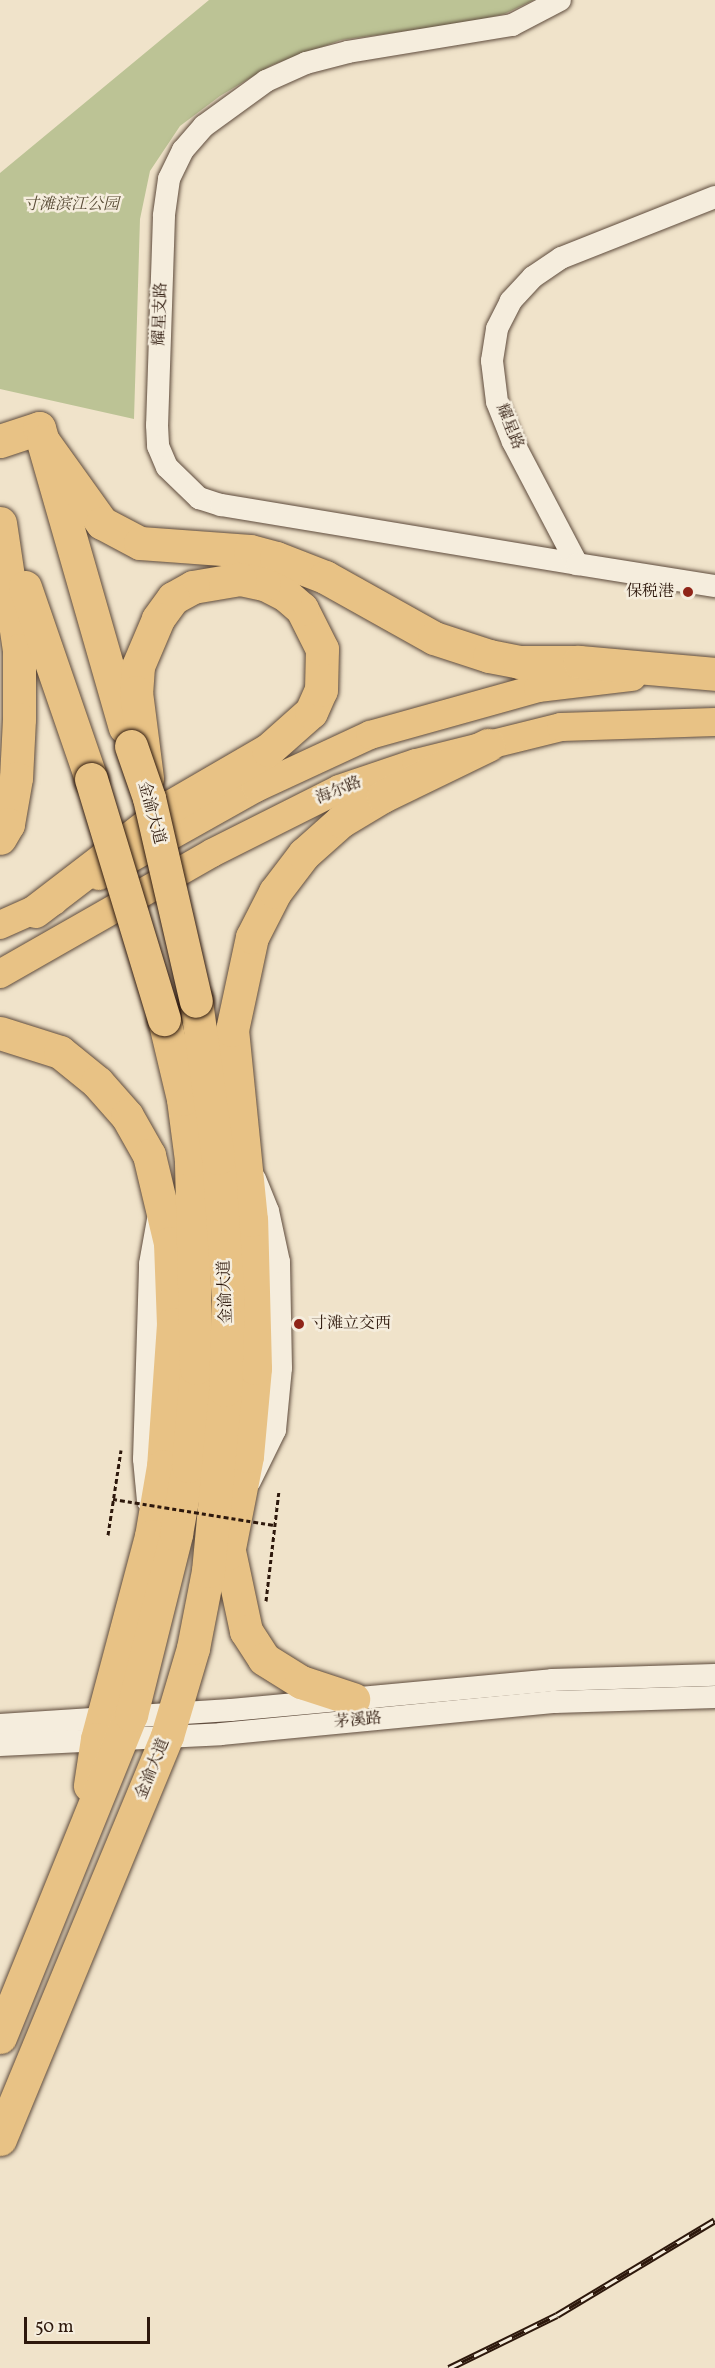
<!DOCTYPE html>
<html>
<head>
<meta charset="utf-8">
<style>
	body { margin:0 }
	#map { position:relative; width:715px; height:2368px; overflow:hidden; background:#f0e3ca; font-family:Vollkorn,"Noto Serif SC",serif }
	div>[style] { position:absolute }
	.green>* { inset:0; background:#bcc395 }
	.path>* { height:3px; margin-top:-1.5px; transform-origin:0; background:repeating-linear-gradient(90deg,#2d180c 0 4.5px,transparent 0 7.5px) }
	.roads { filter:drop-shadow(0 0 2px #5e4b3c) drop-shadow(0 0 2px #5e4b3c) }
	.minor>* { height:22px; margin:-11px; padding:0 11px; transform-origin:11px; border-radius:11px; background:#f5eddd }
	.major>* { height:28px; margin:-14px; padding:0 14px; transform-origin:14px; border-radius:14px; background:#e8c285 }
	.highway>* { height:33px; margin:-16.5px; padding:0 16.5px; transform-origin:16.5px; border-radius:16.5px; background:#e8c285 }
	.rail>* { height:7px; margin-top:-3.5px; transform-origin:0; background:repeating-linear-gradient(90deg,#f5eddd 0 14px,#2d180c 0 28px); box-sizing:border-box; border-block:2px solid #2d180c }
	.path-bridge>* { height:3px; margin-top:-1.5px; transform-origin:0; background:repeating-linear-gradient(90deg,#2d180c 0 4.5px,transparent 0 7.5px) }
	.bridges { filter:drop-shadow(0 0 2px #2d180c) drop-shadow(0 0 2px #2d180c) }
	.highway-bridge>* { height:33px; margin:-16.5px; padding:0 16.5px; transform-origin:16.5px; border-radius:16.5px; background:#e8c285 }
	.dots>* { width:16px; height:16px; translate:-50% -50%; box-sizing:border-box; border:3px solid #f5eddd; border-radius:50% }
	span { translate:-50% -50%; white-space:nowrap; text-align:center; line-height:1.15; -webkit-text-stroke:5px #f5eddd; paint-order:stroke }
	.park-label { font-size:16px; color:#584b35; font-style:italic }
	.street-label { font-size:16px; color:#2d180c }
	.poi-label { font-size:16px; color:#2d180c }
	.right { translate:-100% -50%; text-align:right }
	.left { translate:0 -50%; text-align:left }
	.scale { position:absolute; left:24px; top:2317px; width:126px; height:27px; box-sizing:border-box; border:3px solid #2d180c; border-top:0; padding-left:8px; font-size:18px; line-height:21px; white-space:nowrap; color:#2d180c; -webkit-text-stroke:4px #f5eddd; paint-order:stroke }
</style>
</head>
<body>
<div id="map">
	<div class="green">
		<i style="clip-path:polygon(209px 0,534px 0,504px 14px,465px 23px,341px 40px,272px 65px,220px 96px,180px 126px,150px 171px,140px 219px,134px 419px,0 389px,0 173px)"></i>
	</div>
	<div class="path">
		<i style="left:108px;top:1535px;width:86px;rotate:-81.3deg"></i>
		<i style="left:266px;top:1601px;width:112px;rotate:-83.3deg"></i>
	</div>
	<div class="roads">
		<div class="minor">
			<i style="left:560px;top:0;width:54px;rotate:152.5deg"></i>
			<i style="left:512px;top:25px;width:166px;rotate:170.7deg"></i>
			<i style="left:348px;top:52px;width:43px;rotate:165.3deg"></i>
			<i style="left:306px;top:63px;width:44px;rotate:155.8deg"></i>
			<i style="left:266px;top:81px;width:77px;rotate:144deg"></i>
			<i style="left:204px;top:126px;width:32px;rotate:131deg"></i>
			<i style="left:183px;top:150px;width:32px;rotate:116deg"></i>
			<i style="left:169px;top:179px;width:37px;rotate:98deg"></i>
			<i style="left:164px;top:216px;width:209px;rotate:91.9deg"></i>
			<i style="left:157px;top:425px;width:21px;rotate:87deg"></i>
			<i style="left:158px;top:446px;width:23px;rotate:67deg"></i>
			<i style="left:167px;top:467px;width:45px;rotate:44.1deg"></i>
			<i style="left:199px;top:498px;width:23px;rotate:18deg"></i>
			<i style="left:221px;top:505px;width:361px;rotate:9.4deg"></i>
			<i style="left:715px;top:197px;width:166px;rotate:158.4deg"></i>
			<i style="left:561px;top:258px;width:34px;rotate:146deg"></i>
			<i style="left:533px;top:277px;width:33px;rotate:133deg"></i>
			<i style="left:511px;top:301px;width:31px;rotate:117deg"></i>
			<i style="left:497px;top:329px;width:32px;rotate:99deg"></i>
			<i style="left:492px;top:361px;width:41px;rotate:83deg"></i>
			<i style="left:497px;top:402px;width:43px;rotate:68.2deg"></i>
			<i style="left:513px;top:442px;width:138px;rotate:62.3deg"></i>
			<i style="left:577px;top:564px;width:140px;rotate:9.1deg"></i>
			<i style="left:250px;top:1481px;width:57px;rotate:-63.9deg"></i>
			<i style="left:275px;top:1430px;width:62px;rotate:-84.5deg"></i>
			<i style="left:281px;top:1368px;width:106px;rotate:-91.1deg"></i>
			<i style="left:279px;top:1262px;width:52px;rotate:-102.2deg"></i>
			<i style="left:268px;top:1211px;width:35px;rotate:-112deg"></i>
			<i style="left:148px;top:1501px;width:42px;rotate:-95.4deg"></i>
			<i style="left:144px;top:1459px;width:195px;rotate:-88.2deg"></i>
			<i style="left:150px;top:1264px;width:51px;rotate:-79.8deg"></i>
			<i style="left:0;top:1725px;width:231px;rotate:-3.7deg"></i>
			<i style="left:231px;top:1710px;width:322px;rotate:-5.3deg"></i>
			<i style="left:552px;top:1680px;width:163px;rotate:-1.8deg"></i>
			<i style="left:0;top:1745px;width:221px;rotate:-2.8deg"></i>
			<i style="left:221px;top:1734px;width:336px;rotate:-5.5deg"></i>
			<i style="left:555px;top:1702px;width:160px;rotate:-1.8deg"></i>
		</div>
		<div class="major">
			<i style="left:99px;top:876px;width:180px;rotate:-29.3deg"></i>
			<i style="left:256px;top:788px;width:126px;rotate:-24.9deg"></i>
			<i style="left:370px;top:735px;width:174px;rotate:-15.6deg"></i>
			<i style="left:538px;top:688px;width:95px;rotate:-6.7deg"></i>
			<i style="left:0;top:925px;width:59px;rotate:-24deg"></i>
			<i style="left:0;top:974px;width:244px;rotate:-29.7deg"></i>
			<i style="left:212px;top:853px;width:142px;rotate:-26.7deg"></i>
			<i style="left:339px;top:789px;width:81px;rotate:-18.7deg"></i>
			<i style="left:416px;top:763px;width:149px;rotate:-13.9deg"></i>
			<i style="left:561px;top:727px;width:154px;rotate:-1.9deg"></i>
		</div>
		<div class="highway">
			<i style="left:0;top:441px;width:41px;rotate:-18.4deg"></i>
			<i style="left:39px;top:428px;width:311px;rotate:74deg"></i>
			<i style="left:43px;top:441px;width:101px;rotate:54.3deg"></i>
			<i style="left:102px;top:523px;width:43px;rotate:27.8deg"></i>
			<i style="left:140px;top:543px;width:110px;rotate:4.2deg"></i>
			<i style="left:250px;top:551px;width:27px;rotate:15deg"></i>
			<i style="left:276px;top:558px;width:53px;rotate:21.2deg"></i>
			<i style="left:325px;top:577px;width:125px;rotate:29.2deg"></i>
			<i style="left:434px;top:638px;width:58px;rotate:18.1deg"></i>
			<i style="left:489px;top:656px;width:31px;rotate:11deg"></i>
			<i style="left:519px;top:662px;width:60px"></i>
			<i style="left:579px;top:662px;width:137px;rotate:5deg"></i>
			<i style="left:0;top:523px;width:128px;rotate:81.5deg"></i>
			<i style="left:19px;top:650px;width:69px;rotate:90deg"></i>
			<i style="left:19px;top:719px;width:59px;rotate:92.9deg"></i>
			<i style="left:16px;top:778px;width:47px;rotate:99.9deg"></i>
			<i style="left:8px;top:824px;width:16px;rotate:120deg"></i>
			<i style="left:25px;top:587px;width:203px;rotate:71deg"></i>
			<i style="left:35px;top:911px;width:174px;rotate:-37.5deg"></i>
			<i style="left:173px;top:805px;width:110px;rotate:-30.1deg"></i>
			<i style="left:268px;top:750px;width:57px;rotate:-41.5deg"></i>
			<i style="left:311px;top:712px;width:24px;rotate:-66deg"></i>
			<i style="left:321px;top:690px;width:41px;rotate:-88.6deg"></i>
			<i style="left:322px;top:649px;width:45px;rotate:-116.6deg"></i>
			<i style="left:302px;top:609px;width:21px;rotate:-139deg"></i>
			<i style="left:286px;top:595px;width:25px;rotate:-153deg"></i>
			<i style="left:264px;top:584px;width:25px;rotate:-168deg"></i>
			<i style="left:240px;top:579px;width:48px;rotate:170.3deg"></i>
			<i style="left:193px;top:587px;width:23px;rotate:151deg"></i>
			<i style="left:173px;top:598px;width:26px;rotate:126deg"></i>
			<i style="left:158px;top:619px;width:51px;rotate:113.1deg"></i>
			<i style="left:138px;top:666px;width:26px;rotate:94deg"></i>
			<i style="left:136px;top:692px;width:87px;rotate:82.7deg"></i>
			<i style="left:0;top:1033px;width:63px;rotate:17.6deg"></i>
			<i style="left:60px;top:1052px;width:48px;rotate:39deg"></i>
			<i style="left:97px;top:1082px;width:45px;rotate:48.6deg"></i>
			<i style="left:127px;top:1116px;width:45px;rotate:60.6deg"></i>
			<i style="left:149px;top:1155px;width:90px;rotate:76.6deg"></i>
			<i style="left:170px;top:1243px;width:81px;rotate:87.9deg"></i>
			<i style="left:173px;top:1324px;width:142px;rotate:94deg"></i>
			<i style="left:163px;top:1466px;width:71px;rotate:99.7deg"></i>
			<i style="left:151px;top:1536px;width:210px;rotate:104.9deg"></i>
			<i style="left:97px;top:1739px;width:47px;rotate:98.7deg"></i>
			<i style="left:229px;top:1551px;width:82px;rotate:78deg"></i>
			<i style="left:246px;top:1631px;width:33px;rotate:57deg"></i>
			<i style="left:264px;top:1659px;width:44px;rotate:31.9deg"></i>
			<i style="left:301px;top:1682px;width:55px;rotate:18.1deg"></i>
			<i style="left:228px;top:1553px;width:99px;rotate:-78.9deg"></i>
			<i style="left:247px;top:1456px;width:88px;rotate:-84.8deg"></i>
			<i style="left:255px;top:1368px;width:148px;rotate:-91.5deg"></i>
			<i style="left:251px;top:1220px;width:191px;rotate:-95.7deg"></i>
			<i style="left:232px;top:1030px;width:95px;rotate:-77.9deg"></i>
			<i style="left:252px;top:937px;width:51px;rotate:-62.9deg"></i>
			<i style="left:275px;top:892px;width:48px;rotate:-52.7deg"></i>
			<i style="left:304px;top:854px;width:50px;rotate:-41.7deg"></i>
			<i style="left:341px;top:821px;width:49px;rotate:-30.8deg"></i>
			<i style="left:383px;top:796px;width:117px;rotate:-25.9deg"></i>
			<i style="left:0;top:2037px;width:348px;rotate:-67.9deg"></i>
			<i style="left:131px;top:1715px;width:187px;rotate:-76deg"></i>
			<i style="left:176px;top:1534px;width:69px;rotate:-80deg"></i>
			<i style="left:188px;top:1466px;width:98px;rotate:-85.3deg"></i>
			<i style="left:196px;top:1368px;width:208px;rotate:-91.4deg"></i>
			<i style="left:191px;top:1160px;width:62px;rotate:-97.5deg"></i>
			<i style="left:183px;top:1099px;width:82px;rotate:-103.4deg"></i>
			<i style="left:0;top:2139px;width:436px;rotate:-67.5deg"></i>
			<i style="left:167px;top:1736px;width:92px;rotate:-73.5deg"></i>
			<i style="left:193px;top:1648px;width:78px;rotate:-79deg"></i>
			<i style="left:208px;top:1571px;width:182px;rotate:-84.6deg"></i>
			<i style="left:225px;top:1390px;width:90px;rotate:-88.1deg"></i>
			<i style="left:228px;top:1300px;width:142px;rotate:-94deg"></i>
			<i style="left:218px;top:1158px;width:159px;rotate:-98deg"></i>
		</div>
	</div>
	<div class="rail">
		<i style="left:449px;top:2368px;width:120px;rotate:-26.1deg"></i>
		<i style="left:557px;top:2315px;width:184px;rotate:-31deg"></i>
	</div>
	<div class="path-bridge">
		<i style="left:113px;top:1499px;width:163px;rotate:9.2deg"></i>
	</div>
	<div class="bridges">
		<div class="highway-bridge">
			<i style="left:131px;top:746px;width:55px;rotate:70.9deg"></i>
			<i style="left:149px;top:798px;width:208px;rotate:77deg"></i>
			<i style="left:91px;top:779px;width:251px;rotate:73.1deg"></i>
		</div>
	</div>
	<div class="dots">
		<i style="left:688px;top:592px;background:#8f2418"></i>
		<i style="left:299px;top:1324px;background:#8f2418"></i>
	</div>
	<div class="park-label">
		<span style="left:71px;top:205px">寸滩滨江公园</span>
	</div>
	<div class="street-label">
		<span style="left:161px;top:314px;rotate:-88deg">耀星支路</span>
		<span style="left:509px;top:427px;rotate:68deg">耀星路</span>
		<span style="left:339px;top:791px;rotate:-22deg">海尔路</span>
		<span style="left:151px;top:813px;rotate:75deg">金渝大道</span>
		<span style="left:226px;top:1292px;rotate:-92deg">金渝大道</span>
		<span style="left:358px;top:1721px;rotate:-5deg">茅溪路</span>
		<span style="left:153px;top:1769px;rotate:-68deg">金渝大道</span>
	</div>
	<div class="poi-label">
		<span class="right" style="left:674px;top:592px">保税港</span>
		<span class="left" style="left:311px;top:1324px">寸滩立交西</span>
	</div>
	<div class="scale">50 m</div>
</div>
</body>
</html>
